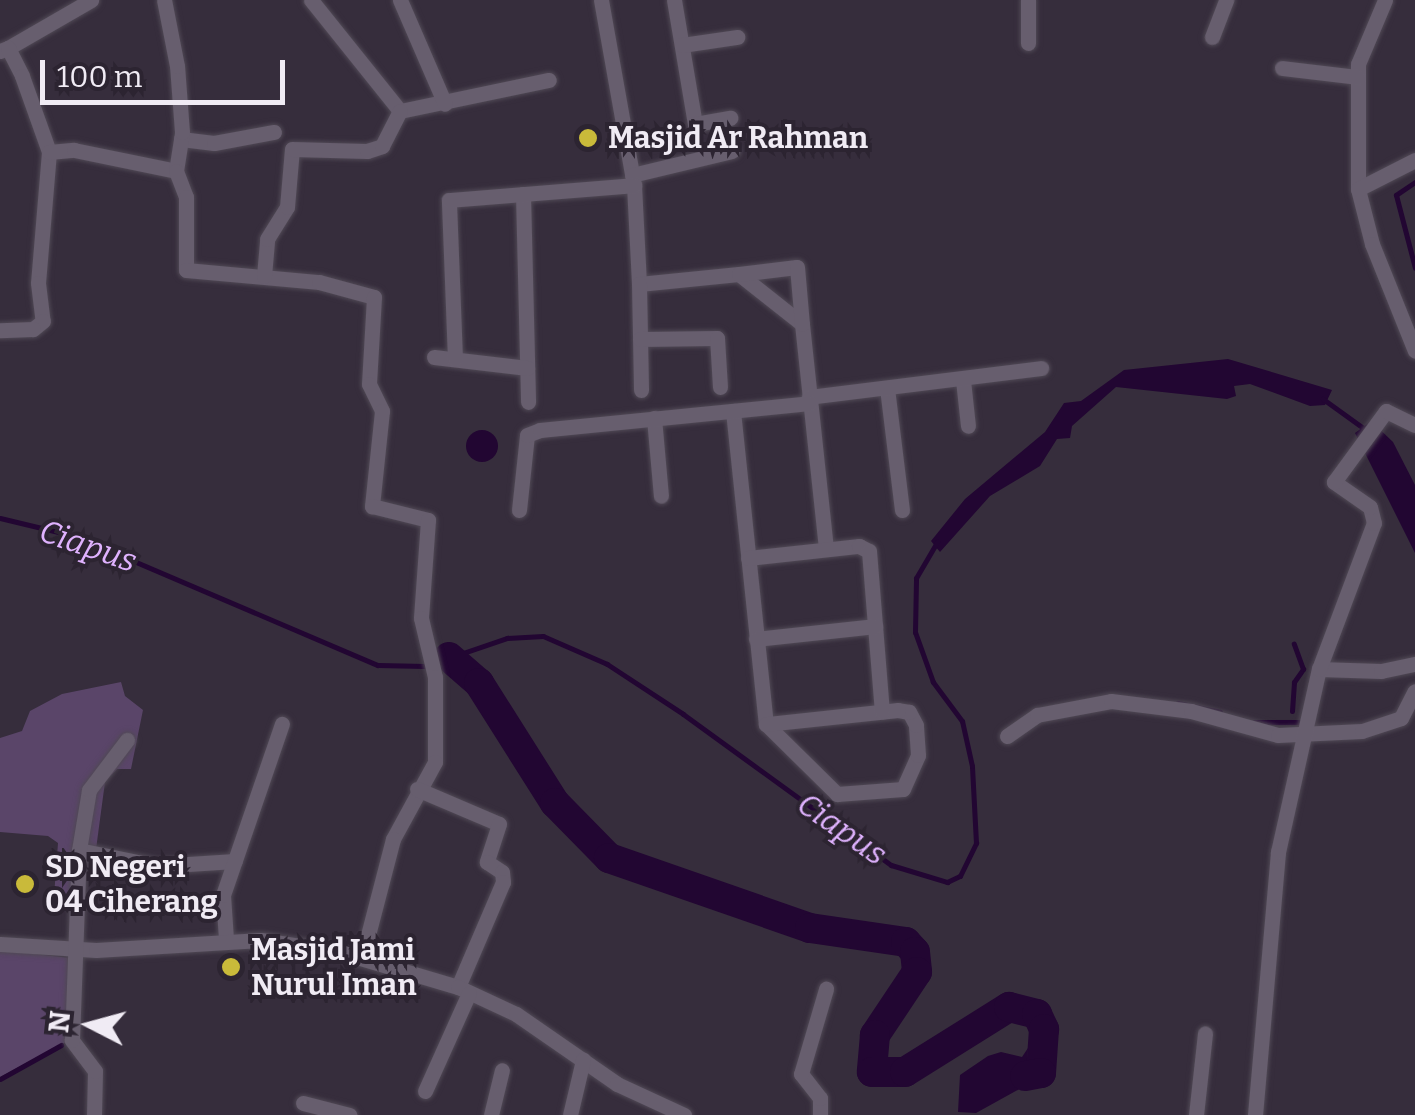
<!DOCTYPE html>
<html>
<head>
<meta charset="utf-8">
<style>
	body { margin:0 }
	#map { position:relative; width:1415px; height:1115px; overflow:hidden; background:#362d3c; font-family:Bitter,serif }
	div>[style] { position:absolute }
	.green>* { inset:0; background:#5a4569 }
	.water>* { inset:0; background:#220632 }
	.round { border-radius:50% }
	.stream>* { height:5px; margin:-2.5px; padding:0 2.5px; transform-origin:2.5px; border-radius:2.5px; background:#220632 }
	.river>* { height:30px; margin:-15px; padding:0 15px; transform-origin:15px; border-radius:15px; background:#220632 }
	.roads { filter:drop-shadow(0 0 2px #504955) drop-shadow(0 0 2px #504955) }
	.minor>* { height:15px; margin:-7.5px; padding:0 7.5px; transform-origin:7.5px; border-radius:7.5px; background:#675e6e }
	.dots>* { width:28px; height:28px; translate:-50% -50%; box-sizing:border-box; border:5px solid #2c2431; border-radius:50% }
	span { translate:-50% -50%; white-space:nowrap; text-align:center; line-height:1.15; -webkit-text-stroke:8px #2c2431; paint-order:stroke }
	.poi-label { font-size:30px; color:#f0ebf4; font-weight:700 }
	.left { translate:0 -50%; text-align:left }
	.water-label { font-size:32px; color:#dfb2fe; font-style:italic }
	.north { position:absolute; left:40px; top:975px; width:100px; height:100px; -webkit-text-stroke:8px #2c2431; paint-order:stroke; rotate:276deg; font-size:28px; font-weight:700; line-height:40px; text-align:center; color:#f0ebf4 }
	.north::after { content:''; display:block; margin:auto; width:35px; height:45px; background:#f0ebf4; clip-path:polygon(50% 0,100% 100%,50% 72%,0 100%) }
	.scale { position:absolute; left:40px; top:60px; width:245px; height:45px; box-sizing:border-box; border:5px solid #f0ebf4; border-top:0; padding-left:12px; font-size:30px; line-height:35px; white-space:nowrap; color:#f0ebf4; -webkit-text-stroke:8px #2c2431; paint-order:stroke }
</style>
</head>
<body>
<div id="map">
	<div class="green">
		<i style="clip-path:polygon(121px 682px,125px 696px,143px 710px,131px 769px,117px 769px,105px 782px,95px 857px,85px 855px,80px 911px,53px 909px,58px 843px,48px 836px,0 832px,0 738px,22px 731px,30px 711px,62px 694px)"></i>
		<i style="clip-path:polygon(0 950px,70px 958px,68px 1041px,0 1077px)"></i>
	</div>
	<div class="water">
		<i style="clip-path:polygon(1228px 359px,1332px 390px,1325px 405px,1310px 406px,1250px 384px,1234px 386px,1236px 396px,1227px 399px,1116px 387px,1072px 426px,1070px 438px,1057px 439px,1040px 466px,990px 496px,940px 552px,931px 541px,965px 499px,1045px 432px,1064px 403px,1081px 401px,1124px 370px)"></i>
		<i style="clip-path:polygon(1371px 421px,1393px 442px,1415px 485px,1415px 553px,1355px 433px)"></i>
		<i class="round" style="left:466px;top:430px;width:32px;height:32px"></i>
		<i style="clip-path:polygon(1028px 1048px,1025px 1086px,976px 1113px,958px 1112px,960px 1075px,988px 1056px,1001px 1052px,1022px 1057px)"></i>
	</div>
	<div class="stream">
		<i style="left:1415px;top:182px;width:23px;rotate:146deg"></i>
		<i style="left:1396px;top:195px;width:75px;rotate:75.4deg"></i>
		<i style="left:1323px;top:399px;width:53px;rotate:35.8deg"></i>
		<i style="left:0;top:518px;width:77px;rotate:13.5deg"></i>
		<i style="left:75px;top:536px;width:329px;rotate:23.1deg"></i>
		<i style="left:378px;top:665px;width:47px;rotate:1.2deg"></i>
		<i style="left:425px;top:666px;width:87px;rotate:-18.9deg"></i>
		<i style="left:507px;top:638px;width:36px;rotate:-3deg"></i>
		<i style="left:543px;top:636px;width:70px;rotate:23.6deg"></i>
		<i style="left:607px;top:664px;width:91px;rotate:33.3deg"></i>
		<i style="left:683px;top:714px;width:257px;rotate:36deg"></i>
		<i style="left:891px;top:865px;width:59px;rotate:16.9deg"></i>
		<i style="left:947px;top:882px;width:14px;rotate:-25deg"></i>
		<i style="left:960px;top:876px;width:37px;rotate:-64deg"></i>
		<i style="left:976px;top:843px;width:77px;rotate:-93deg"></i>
		<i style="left:972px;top:766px;width:46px;rotate:-102.5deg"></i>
		<i style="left:962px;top:721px;width:49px;rotate:-126.6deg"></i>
		<i style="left:933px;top:682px;width:53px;rotate:-109.8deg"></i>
		<i style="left:915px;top:632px;width:54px;rotate:-88.9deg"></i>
		<i style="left:916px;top:578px;width:42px;rotate:-59.7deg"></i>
		<i style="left:1178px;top:703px;width:43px;rotate:12.1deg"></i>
		<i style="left:1292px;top:711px;width:29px;rotate:-86deg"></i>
		<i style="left:1294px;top:682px;width:16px;rotate:-55deg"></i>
		<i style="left:1303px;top:669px;width:27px;rotate:-110deg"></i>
		<i style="left:1254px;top:722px;width:47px"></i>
		<i style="left:0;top:1079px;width:70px;rotate:-29.1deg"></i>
	</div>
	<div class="river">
		<i style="left:449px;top:657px;width:40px;rotate:41deg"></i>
		<i style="left:479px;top:683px;width:142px;rotate:57.7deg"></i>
		<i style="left:555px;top:803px;width:77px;rotate:45.5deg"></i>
		<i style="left:609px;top:858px;width:213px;rotate:19.2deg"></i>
		<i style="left:810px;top:928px;width:97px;rotate:8.3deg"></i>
		<i style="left:906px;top:942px;width:13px;rotate:48deg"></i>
		<i style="left:915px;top:952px;width:20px;rotate:84deg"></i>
		<i style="left:917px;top:972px;width:76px;rotate:123.7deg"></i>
		<i style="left:875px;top:1035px;width:37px;rotate:95deg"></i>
		<i style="left:872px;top:1072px;width:33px"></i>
		<i style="left:905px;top:1072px;width:123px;rotate:-32deg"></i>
		<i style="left:1009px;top:1007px;width:29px;rotate:14deg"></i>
		<i style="left:1037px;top:1014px;width:17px;rotate:65deg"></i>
		<i style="left:1044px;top:1029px;width:44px;rotate:93.9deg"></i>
		<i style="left:1041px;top:1073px;width:16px;rotate:169deg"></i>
	</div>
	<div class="roads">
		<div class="minor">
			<i style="left:311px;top:0;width:142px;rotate:51.3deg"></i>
			<i style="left:400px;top:111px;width:152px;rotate:-11.8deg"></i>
			<i style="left:400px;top:0;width:113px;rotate:66.6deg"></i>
			<i style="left:601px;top:0;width:188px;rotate:79.9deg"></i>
			<i style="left:634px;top:185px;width:99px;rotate:87.1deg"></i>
			<i style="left:639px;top:284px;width:100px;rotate:-5.7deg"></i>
			<i style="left:739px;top:274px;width:80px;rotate:38.4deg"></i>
			<i style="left:802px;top:324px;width:226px;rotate:83.9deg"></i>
			<i style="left:674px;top:0;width:126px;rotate:80.4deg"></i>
			<i style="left:695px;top:124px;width:36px;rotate:-10deg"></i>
			<i style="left:1028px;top:0;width:43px;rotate:90deg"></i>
			<i style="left:1385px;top:0;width:69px;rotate:112.9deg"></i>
			<i style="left:1358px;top:64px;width:125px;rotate:90deg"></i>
			<i style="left:1358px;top:189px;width:57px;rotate:75.7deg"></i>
			<i style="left:1372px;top:244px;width:115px;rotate:68.1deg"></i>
			<i style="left:1212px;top:37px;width:40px;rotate:-69deg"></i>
			<i style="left:682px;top:45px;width:56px;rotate:-8.3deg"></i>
			<i style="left:8px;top:48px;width:96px;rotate:-30deg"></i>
			<i style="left:0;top:51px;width:9px;rotate:-21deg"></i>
			<i style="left:8px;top:48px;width:31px;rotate:63deg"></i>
			<i style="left:22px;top:76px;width:81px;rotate:70.4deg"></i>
			<i style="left:49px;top:152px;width:131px;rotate:94.8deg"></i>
			<i style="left:38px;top:283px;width:38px;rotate:83deg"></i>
			<i style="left:43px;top:321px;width:13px;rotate:141deg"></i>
			<i style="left:33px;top:329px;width:33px;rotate:178deg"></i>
			<i style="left:1282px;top:68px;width:76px;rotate:6.8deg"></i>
			<i style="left:181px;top:139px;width:33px;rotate:7deg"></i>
			<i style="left:214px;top:143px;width:61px;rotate:-10.4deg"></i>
			<i style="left:49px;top:152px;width:25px;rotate:-5deg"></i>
			<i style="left:74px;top:150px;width:104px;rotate:11.6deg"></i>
			<i style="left:176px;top:171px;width:39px;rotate:-81deg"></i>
			<i style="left:182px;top:132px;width:66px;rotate:-94.3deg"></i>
			<i style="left:177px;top:66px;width:67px;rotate:-101.1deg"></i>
			<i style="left:176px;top:171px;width:28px;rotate:69deg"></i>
			<i style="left:186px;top:197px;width:73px;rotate:90deg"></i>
			<i style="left:186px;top:270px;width:134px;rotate:5.2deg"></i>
			<i style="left:319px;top:282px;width:57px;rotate:15.3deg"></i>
			<i style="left:374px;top:297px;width:87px;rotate:93.3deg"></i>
			<i style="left:369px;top:384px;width:30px;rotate:64deg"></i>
			<i style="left:382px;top:411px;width:96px;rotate:96deg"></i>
			<i style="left:372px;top:506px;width:58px;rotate:14deg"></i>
			<i style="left:428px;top:520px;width:98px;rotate:94.1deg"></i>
			<i style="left:421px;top:618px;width:61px;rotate:76.7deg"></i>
			<i style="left:435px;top:677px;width:85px;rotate:90deg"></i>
			<i style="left:435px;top:762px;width:88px;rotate:118.6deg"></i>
			<i style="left:393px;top:839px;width:123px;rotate:104.6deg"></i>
			<i style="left:632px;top:175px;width:103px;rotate:-13.5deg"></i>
			<i style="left:1358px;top:189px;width:64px;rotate:-27deg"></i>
			<i style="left:523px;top:194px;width:208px;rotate:88.6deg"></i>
			<i style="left:739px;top:274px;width:58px;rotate:-6.9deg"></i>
			<i style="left:797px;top:267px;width:57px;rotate:85deg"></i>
			<i style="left:264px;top:276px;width:37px;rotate:-85deg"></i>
			<i style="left:267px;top:239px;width:38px;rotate:-58deg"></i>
			<i style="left:287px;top:207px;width:58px;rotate:-85.1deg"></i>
			<i style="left:292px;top:149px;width:75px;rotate:1.5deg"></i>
			<i style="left:367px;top:151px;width:16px;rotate:-18deg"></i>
			<i style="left:382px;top:146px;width:39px;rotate:-63deg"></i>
			<i style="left:639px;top:284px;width:106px;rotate:88.9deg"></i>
			<i style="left:640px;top:339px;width:77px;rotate:-0.7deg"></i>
			<i style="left:717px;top:338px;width:49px;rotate:86.5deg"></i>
			<i style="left:434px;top:357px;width:94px;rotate:6.7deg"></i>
			<i style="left:455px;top:359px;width:159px;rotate:-92.2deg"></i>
			<i style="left:449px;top:200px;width:186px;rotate:-4.6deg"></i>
			<i style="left:963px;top:380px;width:46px;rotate:83.8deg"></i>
			<i style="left:887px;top:388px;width:123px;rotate:83deg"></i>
			<i style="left:809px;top:397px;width:234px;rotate:-7.1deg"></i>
			<i style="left:733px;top:411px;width:315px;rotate:84deg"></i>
			<i style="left:766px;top:724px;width:100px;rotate:44.6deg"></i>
			<i style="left:837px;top:794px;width:66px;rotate:-4.3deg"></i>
			<i style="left:903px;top:789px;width:37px;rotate:-66deg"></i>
			<i style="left:918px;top:755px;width:30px;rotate:-94deg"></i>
			<i style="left:916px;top:725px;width:15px;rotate:-118deg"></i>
			<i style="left:909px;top:712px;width:11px;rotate:-170deg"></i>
			<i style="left:898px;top:710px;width:133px;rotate:173.9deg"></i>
			<i style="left:654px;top:418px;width:78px;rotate:84.9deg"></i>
			<i style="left:519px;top:510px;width:75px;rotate:-83.9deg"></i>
			<i style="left:527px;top:435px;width:14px;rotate:-21deg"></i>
			<i style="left:540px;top:430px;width:271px;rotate:-5.7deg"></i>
			<i style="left:748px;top:558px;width:112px;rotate:-6.2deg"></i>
			<i style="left:859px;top:546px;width:11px;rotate:27deg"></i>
			<i style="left:869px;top:551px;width:161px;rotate:85.4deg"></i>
			<i style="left:756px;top:639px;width:120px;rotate:-6.2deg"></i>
			<i style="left:1319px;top:669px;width:62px;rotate:1.8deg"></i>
			<i style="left:1381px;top:671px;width:35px;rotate:-12deg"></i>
			<i style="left:1007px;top:736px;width:37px;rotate:-35deg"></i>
			<i style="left:1037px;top:715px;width:75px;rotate:-10.7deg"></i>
			<i style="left:1111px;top:701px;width:81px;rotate:7.1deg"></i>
			<i style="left:1191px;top:711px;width:90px;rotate:15.4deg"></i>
			<i style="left:1278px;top:735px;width:84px;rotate:-2.7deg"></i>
			<i style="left:1362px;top:731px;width:41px;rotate:-18.4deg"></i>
			<i style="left:1401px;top:718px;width:30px;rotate:-63deg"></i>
			<i style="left:417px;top:789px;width:89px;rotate:23.1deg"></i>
			<i style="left:499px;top:824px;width:40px;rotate:108deg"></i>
			<i style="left:487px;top:862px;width:18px;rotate:34deg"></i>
			<i style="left:502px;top:872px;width:10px;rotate:84deg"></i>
			<i style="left:503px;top:882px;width:114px;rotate:113.2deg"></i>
			<i style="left:79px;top:850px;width:80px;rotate:11.6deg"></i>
			<i style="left:157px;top:866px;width:78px;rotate:-3.7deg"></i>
			<i style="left:226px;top:939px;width:44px;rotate:-93.9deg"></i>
			<i style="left:223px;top:895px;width:181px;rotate:-71deg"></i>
			<i style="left:0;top:944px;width:96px;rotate:3.6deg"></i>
			<i style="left:96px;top:950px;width:165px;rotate:-3.5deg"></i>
			<i style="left:261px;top:940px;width:80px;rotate:8.6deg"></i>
			<i style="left:340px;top:952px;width:123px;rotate:16.5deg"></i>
			<i style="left:458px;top:987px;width:64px;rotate:25deg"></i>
			<i style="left:516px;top:1014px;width:123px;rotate:34.7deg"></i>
			<i style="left:617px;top:1084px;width:74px;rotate:24.8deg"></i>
			<i style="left:425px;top:1091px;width:107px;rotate:-65.8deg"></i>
			<i style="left:303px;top:1103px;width:48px;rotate:14.6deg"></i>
			<i style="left:94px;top:1115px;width:44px;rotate:-88.7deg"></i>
			<i style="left:95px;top:1071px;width:39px;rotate:-127deg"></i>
			<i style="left:72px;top:1040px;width:190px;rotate:-87.9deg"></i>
			<i style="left:79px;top:850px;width:61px;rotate:-80.5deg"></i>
			<i style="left:89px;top:790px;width:63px;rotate:-52.8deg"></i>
			<i style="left:491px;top:1115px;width:46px;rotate:-76.3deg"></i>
			<i style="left:570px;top:1115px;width:57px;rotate:-76.7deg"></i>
			<i style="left:820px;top:1115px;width:17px;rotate:-90deg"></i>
			<i style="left:820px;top:1098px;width:31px;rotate:-128deg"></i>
			<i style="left:801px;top:1074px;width:89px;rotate:-73.6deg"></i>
			<i style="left:1196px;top:1115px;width:82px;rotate:-83.7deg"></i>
			<i style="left:1255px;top:1115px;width:264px;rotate:-85deg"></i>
			<i style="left:1278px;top:852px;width:188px;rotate:-77.4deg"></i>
			<i style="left:1319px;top:669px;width:156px;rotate:-69.4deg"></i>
			<i style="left:1374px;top:523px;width:16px;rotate:-104deg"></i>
			<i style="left:1370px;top:507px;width:44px;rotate:-145.2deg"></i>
			<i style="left:1334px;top:482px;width:88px;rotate:-53.8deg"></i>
			<i style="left:1386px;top:411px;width:32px;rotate:26deg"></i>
		</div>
	</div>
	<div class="dots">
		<i style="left:588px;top:138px;background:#c9ba3a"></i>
		<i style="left:25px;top:884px;background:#c9ba3a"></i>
		<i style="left:231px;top:967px;background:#c9ba3a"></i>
	</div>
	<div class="poi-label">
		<span class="left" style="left:608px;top:138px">Masjid Ar Rahman</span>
		<span class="left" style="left:45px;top:884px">SD Negeri<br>04 Ciherang</span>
		<span class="left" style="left:251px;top:967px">Masjid Jami<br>Nurul Iman</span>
	</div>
	<div class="water-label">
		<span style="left:88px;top:546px;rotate:19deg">Ciapus</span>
		<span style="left:842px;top:829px;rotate:35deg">Ciapus</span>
	</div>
	<div class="north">N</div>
	<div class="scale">100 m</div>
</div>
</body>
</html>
